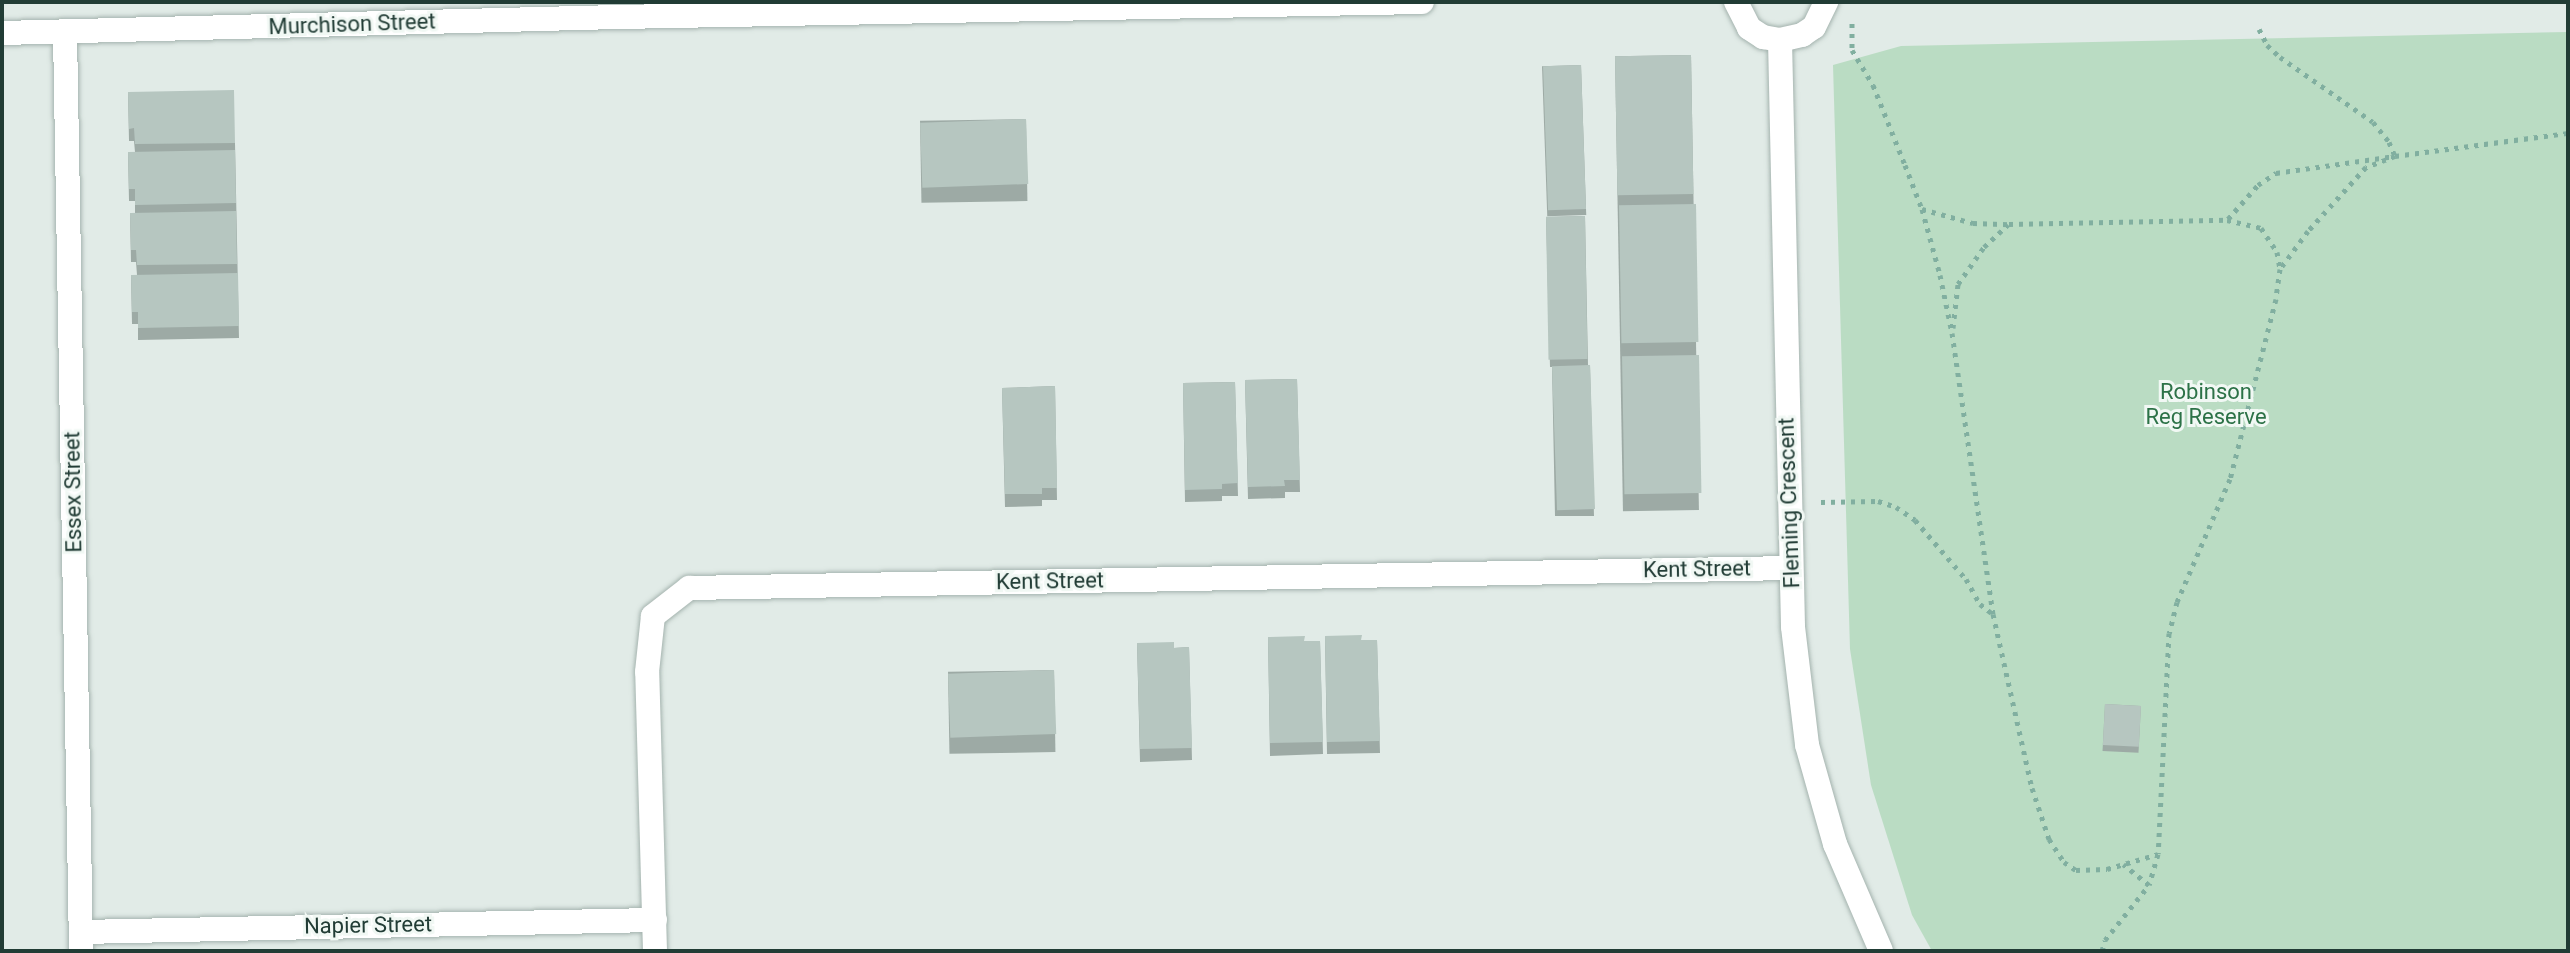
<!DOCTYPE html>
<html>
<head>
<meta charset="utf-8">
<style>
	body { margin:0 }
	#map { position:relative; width:2570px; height:953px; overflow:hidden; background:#e1ebe7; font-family:Roboto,sans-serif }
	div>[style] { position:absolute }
	.green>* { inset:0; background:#badcc3 }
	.path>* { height:5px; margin-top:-2.5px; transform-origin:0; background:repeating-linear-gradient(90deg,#81afa0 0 4px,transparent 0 10px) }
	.roads { filter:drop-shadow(0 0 2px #a4b3ae) drop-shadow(0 0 2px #a4b3ae) }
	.street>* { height:24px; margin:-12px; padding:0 12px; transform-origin:12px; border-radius:12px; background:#fff }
	.wall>* { inset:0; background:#9daaa5; transform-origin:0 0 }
	.building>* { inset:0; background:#b6c6c0; transform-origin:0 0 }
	span { translate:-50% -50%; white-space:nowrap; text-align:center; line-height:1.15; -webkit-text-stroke:6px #f1f8f4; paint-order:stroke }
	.street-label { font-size:22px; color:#213c35 }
	.park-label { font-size:22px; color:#2c7247 }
	.frame { position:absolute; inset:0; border:4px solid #213c35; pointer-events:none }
</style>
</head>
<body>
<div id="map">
	<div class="green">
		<i style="clip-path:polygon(2568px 32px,2568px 951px,1932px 951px,1912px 915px,1871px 785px,1850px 649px,1833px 65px,1901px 46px)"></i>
	</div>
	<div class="path">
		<i style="left:1852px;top:23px;width:27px;rotate:90deg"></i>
		<i style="left:1852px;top:50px;width:41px;rotate:59deg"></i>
		<i style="left:1873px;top:85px;width:86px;rotate:68.2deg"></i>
		<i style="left:1905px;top:165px;width:47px;rotate:68.9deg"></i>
		<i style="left:1922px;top:209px;width:68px;rotate:74.7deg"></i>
		<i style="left:1940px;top:275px;width:59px;rotate:78.3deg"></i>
		<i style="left:1952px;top:333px;width:284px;rotate:81.7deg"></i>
		<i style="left:1993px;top:614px;width:178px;rotate:77.4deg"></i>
		<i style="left:2032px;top:788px;width:54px;rotate:71.6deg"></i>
		<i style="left:2049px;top:839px;width:27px;rotate:57deg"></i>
		<i style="left:2064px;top:862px;width:14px;rotate:34deg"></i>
		<i style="left:2076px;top:870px;width:31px;rotate:-2deg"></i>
		<i style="left:2107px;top:869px;width:53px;rotate:-16.4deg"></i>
		<i style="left:2259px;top:29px;width:18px;rotate:63deg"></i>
		<i style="left:2267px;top:45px;width:18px;rotate:43deg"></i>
		<i style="left:2280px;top:57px;width:113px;rotate:35deg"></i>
		<i style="left:2373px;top:122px;width:26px;rotate:51deg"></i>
		<i style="left:2389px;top:142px;width:15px;rotate:67deg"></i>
		<i style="left:2395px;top:156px;width:175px;rotate:-7.6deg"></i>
		<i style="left:1922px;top:209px;width:53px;rotate:15.4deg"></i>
		<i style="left:1973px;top:223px;width:36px;rotate:2deg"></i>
		<i style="left:2009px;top:224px;width:218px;rotate:-1.1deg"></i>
		<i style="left:2227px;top:220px;width:35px;rotate:13deg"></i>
		<i style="left:2261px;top:228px;width:29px;rotate:56deg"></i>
		<i style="left:2277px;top:252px;width:17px;rotate:80deg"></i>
		<i style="left:2280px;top:269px;width:30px;rotate:98deg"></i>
		<i style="left:2276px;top:299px;width:186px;rotate:104.3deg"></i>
		<i style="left:2230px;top:479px;width:134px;rotate:113.3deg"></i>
		<i style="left:2177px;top:602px;width:32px;rotate:104deg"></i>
		<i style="left:2169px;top:633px;width:221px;rotate:92.8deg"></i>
		<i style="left:2158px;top:854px;width:32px;rotate:106deg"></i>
		<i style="left:2149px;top:885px;width:33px;rotate:-141deg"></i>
		<i style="left:2228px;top:219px;width:45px;rotate:-48.6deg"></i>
		<i style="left:2258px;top:185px;width:22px;rotate:-34deg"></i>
		<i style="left:2276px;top:173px;width:120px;rotate:-8.1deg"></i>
		<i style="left:2395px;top:156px;width:31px;rotate:159deg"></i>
		<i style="left:2366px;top:167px;width:86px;rotate:132.2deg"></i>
		<i style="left:2308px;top:231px;width:47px;rotate:126.4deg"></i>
		<i style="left:1953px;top:328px;width:44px;rotate:-83.5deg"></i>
		<i style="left:1958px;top:284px;width:45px;rotate:-54.9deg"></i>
		<i style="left:1984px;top:247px;width:33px;rotate:-43deg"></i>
		<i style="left:1821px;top:502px;width:57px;rotate:-1deg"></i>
		<i style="left:1878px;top:501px;width:19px;rotate:18deg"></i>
		<i style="left:1896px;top:507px;width:23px;rotate:34deg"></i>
		<i style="left:1915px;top:520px;width:78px;rotate:49.2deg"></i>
		<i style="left:1966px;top:579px;width:29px;rotate:61deg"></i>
		<i style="left:1980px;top:604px;width:16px;rotate:38deg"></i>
		<i style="left:2102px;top:951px;width:11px;rotate:-75deg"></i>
		<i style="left:2105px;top:940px;width:70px;rotate:-51.3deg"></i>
	</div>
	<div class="roads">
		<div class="street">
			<i style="left:1736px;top:2px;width:29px;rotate:63deg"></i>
			<i style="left:1749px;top:28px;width:17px;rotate:33deg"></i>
			<i style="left:1763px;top:37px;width:17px;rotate:10deg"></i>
			<i style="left:1780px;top:40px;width:23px;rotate:-13deg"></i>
			<i style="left:1802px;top:35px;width:14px;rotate:-34deg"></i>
			<i style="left:1814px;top:27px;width:28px;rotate:-64deg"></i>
			<i style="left:65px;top:32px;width:919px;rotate:89deg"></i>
			<i style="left:2px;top:33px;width:616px;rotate:-1.49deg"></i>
			<i style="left:618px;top:17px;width:804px;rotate:-1.07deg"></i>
			<i style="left:1780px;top:40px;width:587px;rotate:88.73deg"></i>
			<i style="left:1793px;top:627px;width:119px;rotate:83.2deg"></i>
			<i style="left:1807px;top:745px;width:103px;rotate:74.2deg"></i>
			<i style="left:1835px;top:844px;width:116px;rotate:66.7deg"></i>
			<i style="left:81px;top:932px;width:574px;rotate:-1.2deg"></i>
			<i style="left:655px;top:951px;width:279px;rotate:-91.6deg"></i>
			<i style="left:647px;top:672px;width:56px;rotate:-83.9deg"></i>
			<i style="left:653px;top:616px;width:46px;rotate:-37.9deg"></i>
			<i style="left:689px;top:588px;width:1102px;rotate:-1.04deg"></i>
		</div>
	</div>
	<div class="wall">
		<i style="left:1691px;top:55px;width:455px;height:76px;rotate:89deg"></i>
		<i style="left:1581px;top:65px;width:150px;height:39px;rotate:88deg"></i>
		<i style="clip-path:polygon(128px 92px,235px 143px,239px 338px,138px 340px,138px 324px,132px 324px,131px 275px,137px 275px,136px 262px,131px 262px,130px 213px,135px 213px,135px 201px,129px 201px,128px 152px,135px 152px,134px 141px,129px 141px)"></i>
		<i style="left:1026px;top:119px;width:82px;height:106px;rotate:89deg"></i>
		<i style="clip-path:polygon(1585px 216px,1588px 365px,1590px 365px,1594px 516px,1555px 516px,1552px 367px,1550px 367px,1546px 217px)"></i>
		<i style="clip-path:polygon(1297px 379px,1300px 492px,1285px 492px,1285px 498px,1248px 499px,1245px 380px)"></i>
		<i style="clip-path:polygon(1235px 382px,1238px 496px,1222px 496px,1222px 501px,1185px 502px,1183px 383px)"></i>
		<i style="clip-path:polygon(1055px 386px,1057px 500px,1042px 500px,1042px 506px,1005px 507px,1002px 388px)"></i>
		<i style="clip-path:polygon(1325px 636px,1361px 640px,1377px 640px,1380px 753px,1327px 754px)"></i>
		<i style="clip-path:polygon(1268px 637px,1304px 641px,1320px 641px,1323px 754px,1270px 756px)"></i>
		<i style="clip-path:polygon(1137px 643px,1174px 648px,1189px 647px,1192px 760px,1140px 762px)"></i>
		<i style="left:1054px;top:670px;width:82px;height:106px;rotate:89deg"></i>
		<i style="left:2105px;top:704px;width:36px;height:47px;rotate:3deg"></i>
	</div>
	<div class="building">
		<i style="left:1691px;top:55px;width:139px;height:76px;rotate:89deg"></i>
		<i style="left:1581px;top:65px;width:144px;height:38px;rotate:88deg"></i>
		<i style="clip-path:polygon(234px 90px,235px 143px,135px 144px,134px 128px,129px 129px,128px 92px)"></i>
		<i style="left:1026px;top:119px;width:65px;height:106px;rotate:88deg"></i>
		<i style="clip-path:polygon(235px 150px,236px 203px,135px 205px,135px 189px,129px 189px,128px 152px)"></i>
		<i style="left:1696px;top:204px;width:138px;height:77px;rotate:89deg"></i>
		<i style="clip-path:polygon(236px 211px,237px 264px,137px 265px,136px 250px,131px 250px,130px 213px)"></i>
		<i style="left:1585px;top:216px;width:143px;height:39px;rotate:89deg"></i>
		<i style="clip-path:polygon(238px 273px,239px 326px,138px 328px,138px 312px,132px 312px,131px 275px)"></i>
		<i style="left:1699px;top:355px;width:138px;height:77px;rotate:89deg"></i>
		<i style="left:1590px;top:365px;width:144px;height:38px;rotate:88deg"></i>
		<i style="clip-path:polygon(1297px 379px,1300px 480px,1284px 480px,1285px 486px,1248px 487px,1245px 380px)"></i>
		<i style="clip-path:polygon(1235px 382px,1238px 483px,1222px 484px,1222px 489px,1185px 490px,1183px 383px)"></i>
		<i style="clip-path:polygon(1055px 386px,1057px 488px,1042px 488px,1042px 494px,1005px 494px,1002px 388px)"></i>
		<i style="clip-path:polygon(1362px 635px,1361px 640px,1377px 640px,1380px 741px,1327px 742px,1325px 636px)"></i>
		<i style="clip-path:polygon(1305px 636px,1304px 641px,1320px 641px,1323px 742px,1270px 743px,1268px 637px)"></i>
		<i style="clip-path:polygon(1174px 642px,1174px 648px,1189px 647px,1192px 748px,1140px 749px,1137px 643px)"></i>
		<i style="left:1054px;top:670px;width:64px;height:106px;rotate:88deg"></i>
		<i style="left:2105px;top:704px;width:36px;height:41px;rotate:3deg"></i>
	</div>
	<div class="street-label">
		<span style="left:352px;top:24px;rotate:-2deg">Murchison Street</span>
		<span style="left:73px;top:492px;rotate:-91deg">Essex Street</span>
		<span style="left:1789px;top:503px;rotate:-92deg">Fleming Crescent</span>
		<span style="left:1697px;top:569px;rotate:-1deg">Kent Street</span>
		<span style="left:1050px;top:581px;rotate:-1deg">Kent Street</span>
		<span style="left:368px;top:925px;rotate:-1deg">Napier Street</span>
	</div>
	<div class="park-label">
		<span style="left:2206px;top:404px">Robinson<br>Reg Reserve</span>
	</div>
	<div class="frame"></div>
</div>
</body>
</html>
